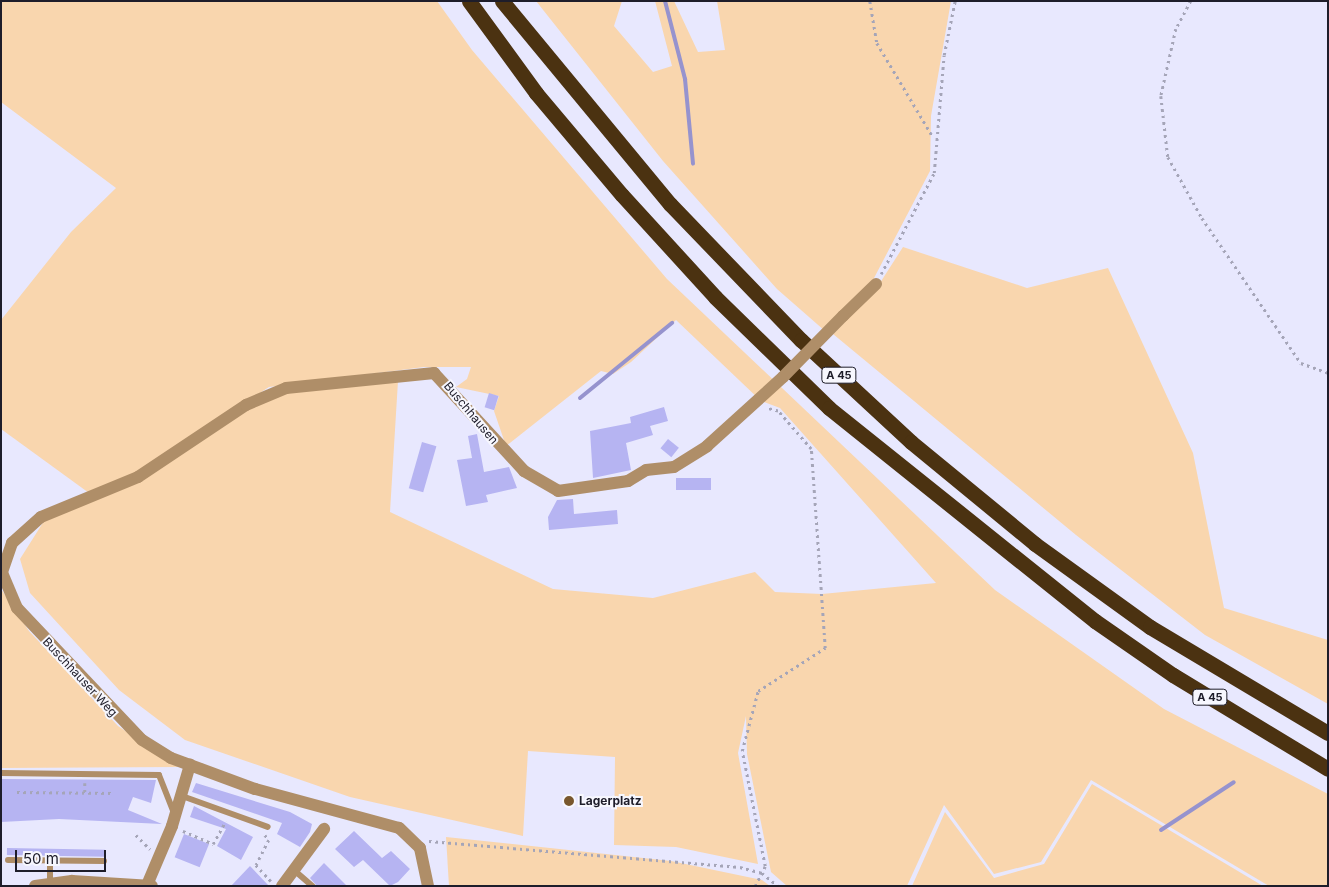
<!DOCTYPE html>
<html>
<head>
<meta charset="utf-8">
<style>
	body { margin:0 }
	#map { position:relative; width:1329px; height:887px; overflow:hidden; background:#e8e8fe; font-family:Inter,sans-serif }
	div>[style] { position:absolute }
	.green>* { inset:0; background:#f9d6ae }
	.stream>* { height:4px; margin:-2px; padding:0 2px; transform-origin:2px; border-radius:2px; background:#9693ce }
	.building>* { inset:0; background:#b6b4f2; transform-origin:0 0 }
	.path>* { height:2.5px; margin-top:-1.25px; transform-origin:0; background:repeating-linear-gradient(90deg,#a5a5b8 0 2.5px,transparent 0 6.5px) }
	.lane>* { height:6px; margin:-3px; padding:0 3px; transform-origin:3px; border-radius:3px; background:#af8e68 }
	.street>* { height:12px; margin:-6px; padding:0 6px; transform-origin:6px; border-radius:6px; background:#af8e68 }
	.highway>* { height:15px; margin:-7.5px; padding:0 7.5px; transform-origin:7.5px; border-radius:7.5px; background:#4b3211 }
	.street-bridge>* { height:12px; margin:-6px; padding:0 6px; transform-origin:6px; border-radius:6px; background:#af8e68 }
	.dots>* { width:14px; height:14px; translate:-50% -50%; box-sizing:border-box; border:2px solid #f7f7fe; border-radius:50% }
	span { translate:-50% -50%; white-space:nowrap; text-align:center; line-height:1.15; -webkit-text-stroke:4px #f7f7fe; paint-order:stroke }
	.shield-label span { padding:1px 4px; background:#f7f7fe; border:1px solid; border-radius:4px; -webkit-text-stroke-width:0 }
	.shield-label { font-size:11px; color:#1e1d2a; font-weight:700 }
	.street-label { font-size:12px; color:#1e1d2a }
	.poi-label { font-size:12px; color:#1e1d2a; font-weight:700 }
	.left { translate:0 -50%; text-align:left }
	.frame { position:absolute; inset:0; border:2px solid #1e1d2a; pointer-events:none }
	.scale { position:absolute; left:15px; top:850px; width:91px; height:22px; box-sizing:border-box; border:2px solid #1e1d2a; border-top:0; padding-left:6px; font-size:15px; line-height:18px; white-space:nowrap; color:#1e1d2a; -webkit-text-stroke:4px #f7f7fe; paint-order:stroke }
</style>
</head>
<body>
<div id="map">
	<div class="green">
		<i style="clip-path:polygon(1px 1px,437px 1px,472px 50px,667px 279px,995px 590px,1164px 709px,1328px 794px,1328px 886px,1269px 886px,1091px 780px,1041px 862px,994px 874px,944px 805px,907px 886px,787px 886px,771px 872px,747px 754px,746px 716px,738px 753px,758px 864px,676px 847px,614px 845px,615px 757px,528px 751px,523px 836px,350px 797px,185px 740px,119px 690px,30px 593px,20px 559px,44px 521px,139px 481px,248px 409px,289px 392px,398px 381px,390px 512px,553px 589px,653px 598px,755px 572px,775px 592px,822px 594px,936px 583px,780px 408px,761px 401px,676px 320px,631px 362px,613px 374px,601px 371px,506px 446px,494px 411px,499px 396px,456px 387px,467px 379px,471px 367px,424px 367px,269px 387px,135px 473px,89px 493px,1px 429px,1px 320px,71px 232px,116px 188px,1px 102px)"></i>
		<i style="clip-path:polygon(536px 1px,622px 1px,614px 26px,653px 72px,672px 66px,655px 1px,674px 1px,698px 52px,725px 50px,717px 1px,951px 1px,931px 116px,930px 171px,873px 280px,825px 331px,777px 289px,663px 161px)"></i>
		<i style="clip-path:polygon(903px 247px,1027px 288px,1108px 268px,1193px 453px,1224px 608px,1328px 640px,1328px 704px,1205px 635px,1076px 535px,833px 334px,878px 286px)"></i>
		<i style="clip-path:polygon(1px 589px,29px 631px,118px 726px,179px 767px,1px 768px)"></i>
		<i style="clip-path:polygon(1092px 784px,1263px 886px,912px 886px,945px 812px,994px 878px,1044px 864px)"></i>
		<i style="clip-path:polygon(446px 837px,671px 861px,762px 880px,770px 886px,449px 886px)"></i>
	</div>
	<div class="stream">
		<i style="left:665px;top:1px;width:81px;rotate:75.6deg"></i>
		<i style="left:685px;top:79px;width:85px;rotate:84.6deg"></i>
		<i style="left:580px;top:398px;width:119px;rotate:-39.2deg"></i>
		<i style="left:1161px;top:830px;width:87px;rotate:-33.3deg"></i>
	</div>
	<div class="building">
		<i style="left:489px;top:393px;width:10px;height:15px;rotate:17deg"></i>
		<i style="clip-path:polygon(664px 407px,668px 421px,650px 426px,653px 435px,626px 443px,631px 470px,593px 478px,590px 431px,631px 423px,630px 417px)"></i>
		<i style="clip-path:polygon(477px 434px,484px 472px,509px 467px,517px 488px,486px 495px,488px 502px,466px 506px,457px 460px,472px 458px,468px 436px)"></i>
		<i style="left:668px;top:439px;width:14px;height:12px;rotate:39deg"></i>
		<i style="left:422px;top:442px;width:15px;height:48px;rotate:16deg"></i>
		<i style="left:711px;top:478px;width:12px;height:35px;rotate:90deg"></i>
		<i style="clip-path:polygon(573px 499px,574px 514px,617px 510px,618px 524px,549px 530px,548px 517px,557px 500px)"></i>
		<i style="clip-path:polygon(1px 779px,156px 780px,151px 803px,133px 797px,128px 810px,162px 824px,59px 819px,1px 822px)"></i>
		<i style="clip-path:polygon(196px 783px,290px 812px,312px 824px,310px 832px,300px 847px,277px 834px,282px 823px,192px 792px)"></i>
		<i style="clip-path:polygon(194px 806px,253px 837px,241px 860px,217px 846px,226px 829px,190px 817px)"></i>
		<i style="clip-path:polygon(354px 831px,382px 858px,391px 851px,410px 869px,398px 882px,390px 886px,363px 860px,354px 867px,335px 849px)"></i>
		<i style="left:184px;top:834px;width:27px;height:25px;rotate:22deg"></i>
		<i style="left:7px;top:848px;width:98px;height:7px;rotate:1deg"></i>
		<i style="clip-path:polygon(324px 863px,347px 886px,317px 886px,310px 878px)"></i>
		<i style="clip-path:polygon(250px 866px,269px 886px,231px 886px)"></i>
	</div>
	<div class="path">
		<i style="left:870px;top:1px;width:43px;rotate:80.5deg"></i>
		<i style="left:877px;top:43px;width:109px;rotate:59.2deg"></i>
		<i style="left:1191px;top:1px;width:32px;rotate:118deg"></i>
		<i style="left:1176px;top:29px;width:69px;rotate:102.6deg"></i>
		<i style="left:1161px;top:96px;width:61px;rotate:83.5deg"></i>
		<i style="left:1168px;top:157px;width:70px;rotate:60.9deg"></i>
		<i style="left:1202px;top:218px;width:176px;rotate:55.7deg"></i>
		<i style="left:1301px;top:363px;width:29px;rotate:20deg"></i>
		<i style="left:881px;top:274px;width:114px;rotate:-62.3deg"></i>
		<i style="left:934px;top:173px;width:118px;rotate:-85.2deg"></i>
		<i style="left:944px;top:55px;width:55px;rotate:-78.5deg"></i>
		<i style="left:85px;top:783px;width:11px;rotate:90deg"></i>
		<i style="left:17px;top:792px;width:97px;rotate:0.6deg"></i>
		<i style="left:183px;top:831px;width:33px;rotate:23deg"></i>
		<i style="left:213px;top:844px;width:26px;rotate:-61deg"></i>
		<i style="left:136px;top:835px;width:20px;rotate:45deg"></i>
		<i style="left:265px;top:835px;width:6px;rotate:51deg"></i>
		<i style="left:269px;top:840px;width:28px;rotate:117deg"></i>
		<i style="left:256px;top:865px;width:22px;rotate:47deg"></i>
		<i style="left:429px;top:841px;width:312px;rotate:4.8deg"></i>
		<i style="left:740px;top:867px;width:23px;rotate:15deg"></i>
		<i style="left:762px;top:873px;width:21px;rotate:39deg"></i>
		<i style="left:755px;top:886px;width:22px;rotate:-63deg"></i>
		<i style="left:765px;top:866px;width:117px;rotate:-101.3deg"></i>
		<i style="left:742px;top:751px;width:62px;rotate:-75.1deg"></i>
		<i style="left:758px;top:691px;width:80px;rotate:-32.7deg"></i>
		<i style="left:825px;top:648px;width:199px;rotate:-94deg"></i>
		<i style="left:811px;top:449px;width:50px;rotate:-131deg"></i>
		<i style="left:778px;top:411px;width:12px;rotate:-166deg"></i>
	</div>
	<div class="lane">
		<i style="left:1px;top:773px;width:158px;rotate:0.7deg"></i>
		<i style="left:159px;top:775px;width:41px;rotate:68.5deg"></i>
		<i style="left:182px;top:796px;width:91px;rotate:19.8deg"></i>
		<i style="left:8px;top:860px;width:96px;rotate:0.6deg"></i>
		<i style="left:50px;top:861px;width:22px;rotate:90deg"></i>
		<i style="left:295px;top:871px;width:23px;rotate:41deg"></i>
	</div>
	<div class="street">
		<i style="left:843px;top:316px;width:46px;rotate:-44.1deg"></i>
		<i style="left:147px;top:885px;width:64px;rotate:-67deg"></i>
		<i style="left:172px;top:826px;width:64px;rotate:-73.6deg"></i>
		<i style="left:35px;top:886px;width:37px;rotate:-8deg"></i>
		<i style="left:72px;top:881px;width:80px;rotate:3.6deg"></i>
		<i style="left:282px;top:886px;width:71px;rotate:-53.6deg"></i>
		<i style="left:428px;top:886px;width:39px;rotate:-102deg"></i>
		<i style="left:420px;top:848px;width:29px;rotate:-136deg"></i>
		<i style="left:399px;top:828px;width:149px;rotate:-164.8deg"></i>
		<i style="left:255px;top:789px;width:90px;rotate:-159.7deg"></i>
		<i style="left:171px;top:758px;width:34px;rotate:-148deg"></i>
		<i style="left:142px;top:740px;width:182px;rotate:-133.4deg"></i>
		<i style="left:17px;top:608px;width:39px;rotate:-113deg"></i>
		<i style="left:2px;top:572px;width:31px;rotate:-71deg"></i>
		<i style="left:12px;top:543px;width:39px;rotate:-42deg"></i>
		<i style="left:41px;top:517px;width:105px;rotate:-22.4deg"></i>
		<i style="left:138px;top:477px;width:130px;rotate:-33.7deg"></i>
		<i style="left:246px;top:405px;width:43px;rotate:-23deg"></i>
		<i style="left:286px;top:388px;width:149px;rotate:-5.8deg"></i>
		<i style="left:434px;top:373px;width:133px;rotate:47.4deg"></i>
		<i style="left:524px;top:471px;width:39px;rotate:30deg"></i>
		<i style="left:558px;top:491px;width:71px;rotate:-8.1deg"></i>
		<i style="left:628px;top:481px;width:21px;rotate:-31deg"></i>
		<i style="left:646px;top:470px;width:28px;rotate:-6deg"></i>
		<i style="left:674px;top:467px;width:39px;rotate:-32deg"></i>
		<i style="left:707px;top:446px;width:103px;rotate:-42.2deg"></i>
	</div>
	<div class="highway">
		<i style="left:469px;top:1px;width:114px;rotate:53.9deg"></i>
		<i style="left:536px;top:93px;width:133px;rotate:49.9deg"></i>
		<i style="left:622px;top:195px;width:138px;rotate:47.6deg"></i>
		<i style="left:715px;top:297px;width:159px;rotate:44.2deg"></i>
		<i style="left:829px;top:408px;width:341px;rotate:38.7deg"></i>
		<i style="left:1095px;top:621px;width:95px;rotate:34.7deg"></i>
		<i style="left:1173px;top:675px;width:181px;rotate:31.2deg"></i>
		<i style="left:502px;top:1px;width:264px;rotate:50.4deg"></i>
		<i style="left:670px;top:204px;width:189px;rotate:46.1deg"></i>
		<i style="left:801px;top:340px;width:150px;rotate:42.8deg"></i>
		<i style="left:911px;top:442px;width:161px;rotate:39.4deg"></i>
		<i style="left:1035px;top:544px;width:142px;rotate:35.8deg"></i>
		<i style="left:1150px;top:627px;width:207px;rotate:30.8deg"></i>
	</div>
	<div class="street-bridge">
		<i style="left:783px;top:377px;width:86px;rotate:-45.5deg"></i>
	</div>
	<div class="dots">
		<i style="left:569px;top:801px;background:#78572e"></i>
	</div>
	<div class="shield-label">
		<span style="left:839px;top:375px">A 45</span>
		<span style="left:1210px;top:697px">A 45</span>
	</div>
	<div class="street-label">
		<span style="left:471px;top:413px;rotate:50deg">Buschhausen</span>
		<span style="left:80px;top:677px;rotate:47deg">Buschhauser Weg</span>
	</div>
	<div class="poi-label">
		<span class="left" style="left:579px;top:801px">Lagerplatz</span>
	</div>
	<div class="frame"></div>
	<div class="scale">50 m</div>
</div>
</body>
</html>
